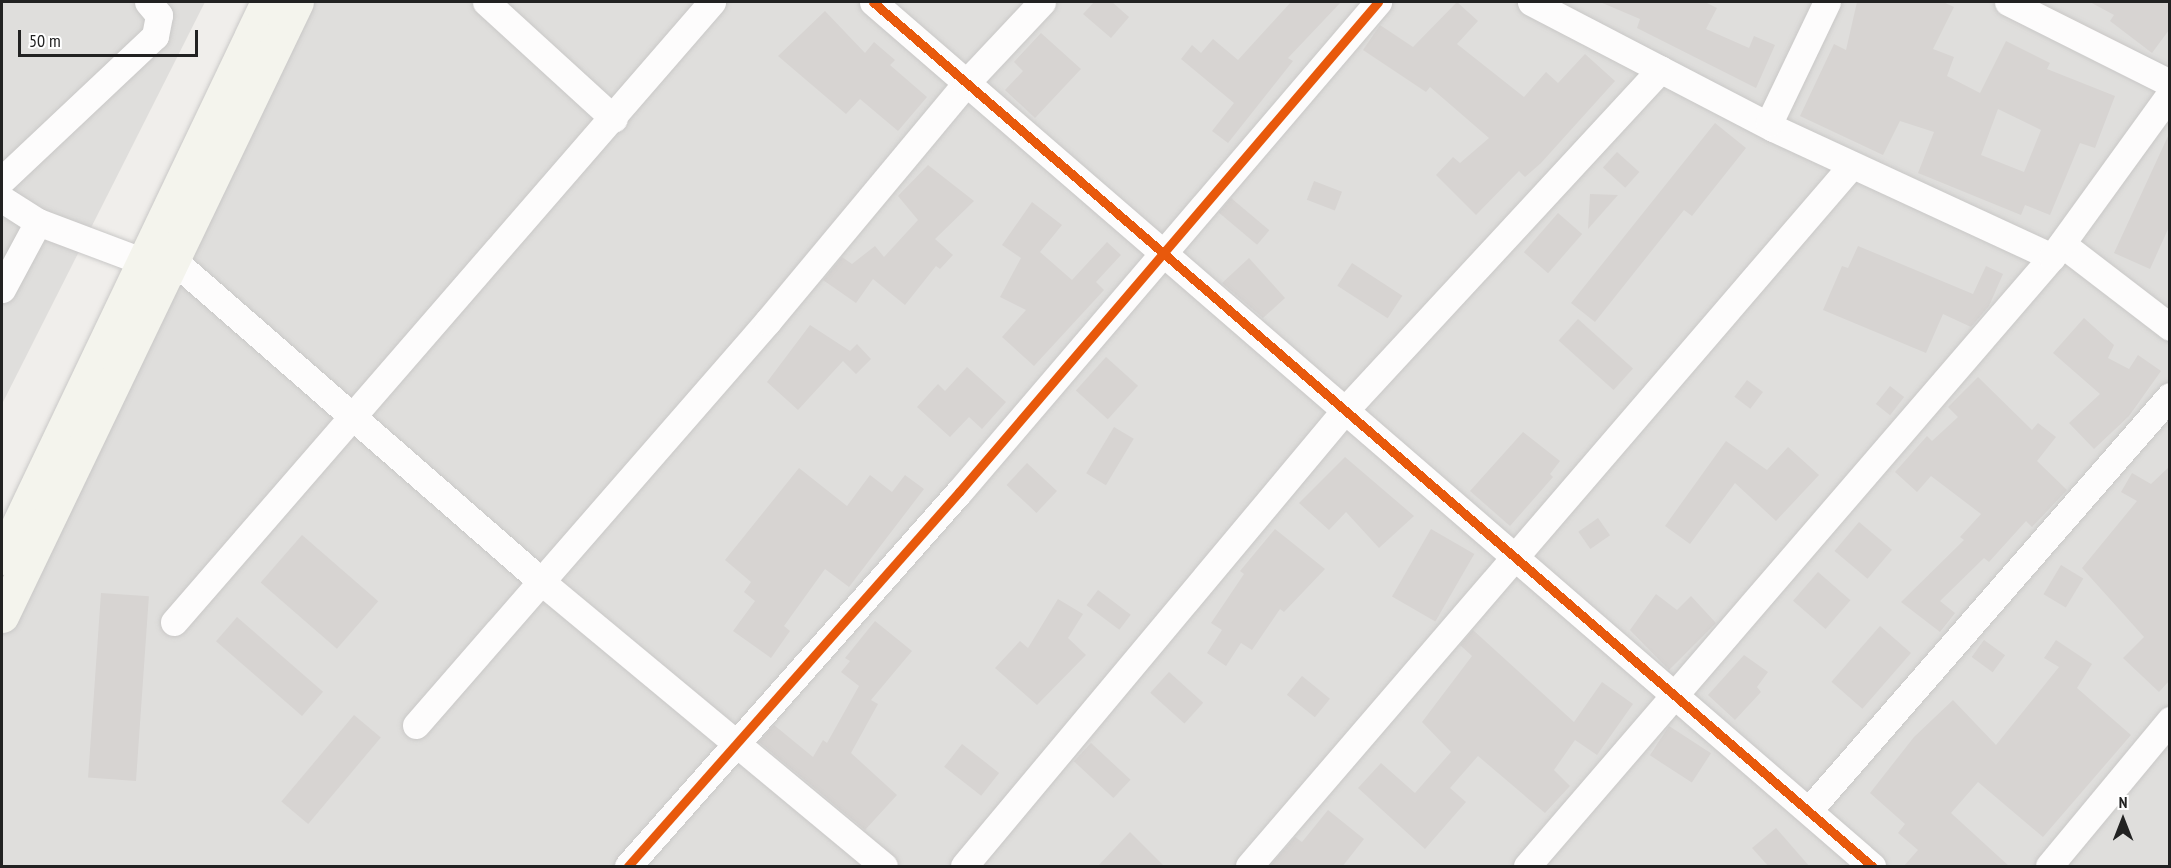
<!DOCTYPE html>
<html>
<head>
<meta charset="utf-8">
<style>
	body { margin:0 }
	#map { position:relative; width:2171px; height:868px; overflow:hidden; background:#f0eeeb; font-family:"PT Sans Narrow",sans-serif }
	div>[style] { position:absolute }
	.residential>* { inset:0; background:#dfdedc }
	.building>* { inset:0; background:#d7d4d2; transform-origin:0 0 }
	.roads { filter:drop-shadow(0 0 2px #c9c8c7) drop-shadow(0 0 2px #c9c8c7) }
	.street>* { height:27px; margin:-13.5px; padding:0 13.5px; transform-origin:13.5px; border-radius:13.5px; background:#fdfcfc }
	.secondary>* { height:33px; margin:-16.5px; padding:0 16.5px; transform-origin:16.5px; border-radius:16.5px; background:#f4f4ed }
	.cycleway>* { height:9px; margin:-4.5px; padding:0 4.5px; transform-origin:4.5px; border-radius:4.5px; background:#e8590c }
	span { translate:-50% -50%; white-space:nowrap; text-align:center; line-height:1.15; -webkit-text-stroke:4.5px #fff; paint-order:stroke }
	.frame { position:absolute; inset:0; border:3px solid #222; pointer-events:none }
	.north { position:absolute; left:2093px; top:790px; width:60px; height:60px; -webkit-text-stroke:4px #fff; paint-order:stroke; rotate:0deg; font-size:16px; font-weight:700; line-height:24px; text-align:center; color:#222 }
	.north::after { content:''; display:block; margin:auto; width:21px; height:27px; background:#222; clip-path:polygon(50% 0,100% 100%,50% 72%,0 100%) }
	.scale { position:absolute; left:18px; top:30px; width:180px; height:27px; box-sizing:border-box; border:3px solid #222; border-top:0; padding-left:8px; font-size:18px; line-height:21px; white-space:nowrap; color:#222; -webkit-text-stroke:4px #fff; paint-order:stroke }
</style>
</head>
<body>
<div id="map">
	<div class="residential">
		<i style="clip-path:polygon(2px 2px,205px 2px,2px 404px)"></i>
		<i style="clip-path:polygon(276px 2px,2169px 2px,2169px 866px,2px 866px,2px 612px)"></i>
	</div>
	<div class="building">
		<i style="clip-path:polygon(1094px 2px,1112px 2px,1129px 17px,1111px 38px,1083px 14px)"></i>
		<i style="clip-path:polygon(1291px 2px,1341px 2px,1288px 58px,1293px 61px,1228px 143px,1212px 131px,1234px 103px,1181px 59px,1192px 45px,1201px 53px,1213px 39px,1238px 60px)"></i>
		<i style="clip-path:polygon(1457px 2px,1478px 21px,1457px 44px,1524px 97px,1546px 72px,1558px 83px,1585px 54px,1615px 81px,1541px 163px,1525px 177px,1519px 171px,1476px 215px,1436px 175px,1453px 157px,1460px 163px,1489px 138px,1430px 87px,1426px 92px,1363px 50px,1380px 25px,1413px 47px)"></i>
		<i style="clip-path:polygon(1600px 2px,1705px 2px,1717px 8px,1706px 29px,1749px 48px,1754px 36px,1775px 45px,1756px 88px,1637px 28px,1640px 19px)"></i>
		<i style="clip-path:polygon(evenodd,1857px 2px,1943px 2px,1954px 7px,1933px 49px,1954px 57px,1947px 76px,1980px 93px,2006px 41px,2050px 63px,2047px 69px,2115px 96px,2095px 148px,2080px 143px,2050px 215px,2025px 205px,2021px 215px,1918px 173px,1934px 132px,1900px 121px,1883px 155px,1800px 116px,1834px 44px,1846px 50px,1857px 2px,1998px 109px,2041px 130px,2024px 172px,1981px 155px,1998px 109px)"></i>
		<i style="clip-path:polygon(2090px 2px,2169px 2px,2169px 30px,2152px 53px,2110px 21px,2114px 15px)"></i>
		<i style="clip-path:polygon(825px 11px,865px 53px,874px 42px,895px 60px,890px 65px,927px 97px,898px 131px,860px 99px,846px 114px,778px 56px)"></i>
		<i style="clip-path:polygon(1041px 33px,1081px 69px,1035px 118px,1005px 90px,1023px 71px,1014px 62px)"></i>
		<i style="clip-path:polygon(1715px 123px,1746px 148px,1692px 216px,1684px 210px,1595px 322px,1571px 303px)"></i>
		<i style="clip-path:polygon(2169px 134px,2169px 227px,2150px 269px,2114px 253px)"></i>
		<i style="left:1617px;top:152px;width:30px;height:21px;rotate:42deg"></i>
		<i style="clip-path:polygon(928px 165px,974px 201px,935px 239px,953px 255px,940px 269px,936px 266px,905px 305px,873px 279px,856px 303px,823px 280px,842px 257px,852px 264px,875px 246px,884px 257px,918px 220px,898px 196px)"></i>
		<i style="left:1314px;top:181px;width:30px;height:20px;rotate:21deg"></i>
		<i style="clip-path:polygon(1590px 194px,1618px 195px,1588px 229px)"></i>
		<i style="left:1231px;top:198px;width:50px;height:19px;rotate:40deg"></i>
		<i style="clip-path:polygon(1032px 202px,1062px 225px,1040px 252px,1072px 280px,1107px 242px,1121px 255px,1096px 282px,1104px 290px,1034px 366px,1002px 337px,1026px 310px,1000px 297px,1021px 258px,1002px 245px)"></i>
		<i style="left:1558px;top:213px;width:32px;height:52px;rotate:41deg"></i>
		<i style="clip-path:polygon(1858px 246px,1973px 294px,1986px 266px,2003px 274px,1989px 306px,1971px 327px,1943px 314px,1926px 353px,1823px 310px,1842px 266px,1848px 268px)"></i>
		<i style="clip-path:polygon(1249px 258px,1285px 298px,1263px 318px,1222px 283px)"></i>
		<i style="left:1352px;top:263px;width:60px;height:27px;rotate:33deg"></i>
		<i style="clip-path:polygon(2084px 318px,2114px 345px,2108px 358px,2129px 369px,2138px 355px,2161px 371px,2129px 416px,2094px 449px,2069px 423px,2100px 394px,2053px 353px)"></i>
		<i style="left:1578px;top:319px;width:74px;height:29px;rotate:42deg"></i>
		<i style="clip-path:polygon(810px 325px,850px 351px,857px 344px,871px 359px,856px 374px,843px 361px,798px 410px,767px 382px)"></i>
		<i style="left:1106px;top:357px;width:43px;height:45px;rotate:42deg"></i>
		<i style="clip-path:polygon(967px 367px,1006px 402px,982px 429px,969px 417px,950px 437px,917px 407px,938px 384px,945px 391px)"></i>
		<i style="clip-path:polygon(1978px 377px,2032px 430px,2038px 423px,2056px 437px,2037px 461px,2067px 490px,2032px 527px,2026px 521px,1989px 562px,1984px 558px,1940px 601px,1955px 613px,1940px 632px,1901px 602px,1964px 540px,1960px 537px,1981px 514px,1931px 476px,1917px 492px,1895px 472px,1927px 436px,1932px 441px,1958px 417px,1948px 407px)"></i>
		<i style="left:1747px;top:380px;width:20px;height:21px;rotate:37deg"></i>
		<i style="left:1890px;top:386px;width:18px;height:23px;rotate:38deg"></i>
		<i style="left:1114px;top:427px;width:23px;height:54px;rotate:31deg"></i>
		<i style="clip-path:polygon(1523px 432px,1560px 461px,1550px 474px,1553px 477px,1510px 526px,1470px 491px)"></i>
		<i style="clip-path:polygon(1726px 441px,1767px 470px,1788px 447px,1819px 475px,1776px 521px,1735px 483px,1690px 544px,1665px 526px)"></i>
		<i style="clip-path:polygon(1345px 457px,1414px 516px,1379px 548px,1346px 512px,1329px 530px,1299px 503px)"></i>
		<i style="left:1027px;top:463px;width:41px;height:30px;rotate:43deg"></i>
		<i style="clip-path:polygon(2169px 467px,2169px 681px,2159px 692px,2123px 658px,2144px 637px,2082px 568px,2137px 501px,2121px 492px,2132px 473px,2151px 484px)"></i>
		<i style="clip-path:polygon(799px 468px,847px 506px,870px 475px,892px 492px,905px 475px,924px 489px,849px 587px,825px 569px,784px 626px,790px 631px,771px 658px,733px 631px,755px 601px,744px 592px,751px 582px,725px 560px)"></i>
		<i style="left:1598px;top:518px;width:21px;height:24px;rotate:55deg"></i>
		<i style="left:1859px;top:522px;width:43px;height:38px;rotate:40deg"></i>
		<i style="clip-path:polygon(1275px 529px,1325px 569px,1284px 612px,1280px 609px,1252px 650px,1241px 643px,1226px 666px,1207px 653px,1222px 630px,1211px 623px,1244px 574px,1240px 571px)"></i>
		<i style="left:1431px;top:529px;width:50px;height:78px;rotate:30deg"></i>
		<i style="left:302px;top:535px;width:101px;height:63px;rotate:41deg"></i>
		<i style="left:2061px;top:565px;width:26px;height:34px;rotate:31deg"></i>
		<i style="left:1818px;top:572px;width:43px;height:38px;rotate:41deg"></i>
		<i style="left:1098px;top:590px;width:41px;height:19px;rotate:37deg"></i>
		<i style="left:101px;top:593px;width:48px;height:185px;rotate:4deg"></i>
		<i style="clip-path:polygon(1656px 594px,1677px 610px,1691px 596px,1716px 623px,1669px 670px,1630px 630px)"></i>
		<i style="clip-path:polygon(1058px 599px,1083px 614px,1068px 638px,1086px 655px,1037px 705px,995px 668px,1020px 641px,1028px 648px)"></i>
		<i style="left:237px;top:617px;width:114px;height:32px;rotate:41deg"></i>
		<i style="clip-path:polygon(875px 621px,912px 651px,871px 700px,878px 704px,851px 753px,897px 795px,865px 830px,759px 742px,774px 725px,813px 757px,823px 740px,827px 743px,859px 686px,841px 672px,850px 661px,845px 658px)"></i>
		<i style="left:1880px;top:626px;width:41px;height:74px;rotate:41deg"></i>
		<i style="clip-path:polygon(1473px 630px,1574px 722px,1602px 682px,1633px 704px,1597px 755px,1575px 740px,1554px 770px,1570px 786px,1545px 813px,1478px 756px,1450px 788px,1466px 802px,1425px 849px,1358px 788px,1381px 763px,1415px 793px,1451px 752px,1422px 722px,1472px 656px,1460px 645px)"></i>
		<i style="left:1984px;top:640px;width:26px;height:21px;rotate:36deg"></i>
		<i style="clip-path:polygon(2056px 640px,2092px 664px,2077px 688px,2131px 735px,2043px 837px,1978px 782px,1951px 813px,2010px 867px,1903px 867px,1918px 850px,1898px 833px,1905px 824px,1870px 793px,1914px 737px,1953px 700px,1996px 745px,2059px 667px,2044px 658px)"></i>
		<i style="clip-path:polygon(1744px 655px,1768px 672px,1757px 687px,1761px 692px,1735px 720px,1708px 695px)"></i>
		<i style="left:1169px;top:672px;width:46px;height:28px;rotate:42deg"></i>
		<i style="left:1302px;top:676px;width:36px;height:24px;rotate:39deg"></i>
		<i style="left:354px;top:715px;width:35px;height:113px;rotate:40deg"></i>
		<i style="left:1669px;top:726px;width:50px;height:35px;rotate:33deg"></i>
		<i style="left:1091px;top:743px;width:54px;height:25px;rotate:43deg"></i>
		<i style="left:962px;top:744px;width:47px;height:29px;rotate:38deg"></i>
		<i style="clip-path:polygon(1328px 810px,1364px 839px,1342px 867px,1269px 867px,1295px 837px,1302px 842px)"></i>
		<i style="clip-path:polygon(1776px 828px,1810px 867px,1769px 867px,1752px 848px)"></i>
		<i style="clip-path:polygon(1130px 832px,1164px 866px,1097px 867px)"></i>
	</div>
	<div class="roads">
		<div class="street">
			<i style="left:486px;top:2px;width:173px;rotate:42.4deg"></i>
			<i style="left:873px;top:2px;width:1321px;rotate:40.86deg"></i>
			<i style="left:1531px;top:2px;width:273px;rotate:27.5deg"></i>
			<i style="left:1773px;top:128px;width:307px;rotate:24.8deg"></i>
			<i style="left:2008px;top:2px;width:181px;rotate:26.6deg"></i>
			<i style="left:1769px;top:123px;width:134px;rotate:-64.4deg"></i>
			<i style="left:2px;top:180px;width:210px;rotate:-43.3deg"></i>
			<i style="left:155px;top:36px;width:21px;rotate:-79deg"></i>
			<i style="left:159px;top:15px;width:17px;rotate:-130deg"></i>
			<i style="left:2px;top:199px;width:43px;rotate:32.6deg"></i>
			<i style="left:38px;top:222px;width:111px;rotate:20.6deg"></i>
			<i style="left:2062px;top:244px;width:136px;rotate:37.5deg"></i>
			<i style="left:173px;top:260px;width:491px;rotate:41.1deg"></i>
			<i style="left:543px;top:583px;width:443px;rotate:39.7deg"></i>
			<i style="left:2px;top:289px;width:76px;rotate:-61.8deg"></i>
			<i style="left:174px;top:622px;width:821px;rotate:-49.05deg"></i>
			<i style="left:416px;top:725px;width:536px;rotate:-48.93deg"></i>
			<i style="left:768px;top:321px;width:310px;rotate:-50.2deg"></i>
			<i style="left:966px;top:83px;width:111px;rotate:-46.8deg"></i>
			<i style="left:1809px;top:810px;width:549px;rotate:-48.91deg"></i>
			<i style="left:628px;top:866px;width:499px;rotate:-48.5deg"></i>
			<i style="left:959px;top:492px;width:645px;rotate:-49.47deg"></i>
			<i style="left:964px;top:866px;width:596px;rotate:-50.11deg"></i>
			<i style="left:1346px;top:409px;width:463px;rotate:-47.2deg"></i>
			<i style="left:1249px;top:866px;width:923px;rotate:-49.3deg"></i>
			<i style="left:1527px;top:866px;width:804px;rotate:-49.24deg"></i>
			<i style="left:2052px;top:257px;width:201px;rotate:-54.1deg"></i>
			<i style="left:2049px;top:866px;width:190px;rotate:-50.3deg"></i>
		</div>
		<div class="secondary">
			<i style="left:2px;top:558px;width:616px;rotate:-64.52deg"></i>
			<i style="left:2px;top:616px;width:681px;rotate:-64.34deg"></i>
		</div>
	</div>
	<div class="cycleway">
		<i style="left:873px;top:2px;width:1321px;rotate:40.86deg"></i>
		<i style="left:628px;top:866px;width:499px;rotate:-48.5deg"></i>
		<i style="left:959px;top:492px;width:645px;rotate:-49.47deg"></i>
	</div>
	<div class="frame"></div>
	<div class="north">N</div>
	<div class="scale">50 m</div>
</div>
</body>
</html>
